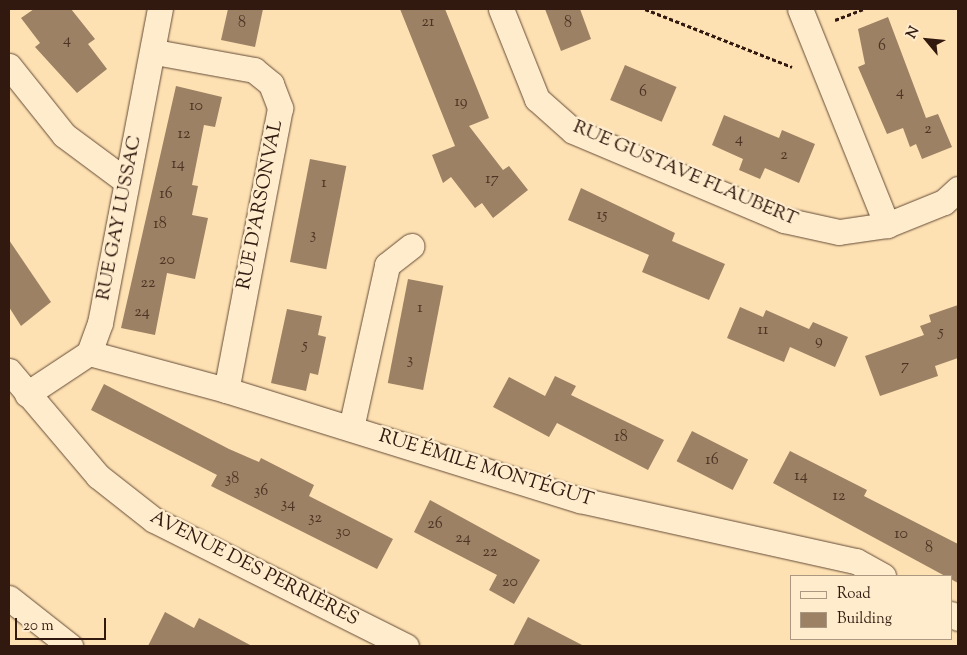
<!DOCTYPE html>
<html>
<head>
<meta charset="utf-8">
<style>
	body { margin:0 }
	#map { position:relative; width:967px; height:655px; overflow:hidden; background:#fee1b2; font-family:"Sorts Mill Goudy",serif }
	div>[style] { position:absolute }
	.building>* { inset:0; background:#9c8164; transform-origin:0 0 }
	.path>* { height:3px; margin-top:-1.5px; transform-origin:0; background:repeating-linear-gradient(90deg,#31190f 0 4px,transparent 0 6.5px) }
	.roads { filter:drop-shadow(0 0 1px #644b38) drop-shadow(0 0 1px #644b38) }
	.minor>* { height:25px; margin:-12.5px; padding:0 12.5px; transform-origin:12.5px; border-radius:12.5px; background:#feeccd }
	span { translate:-50% -50%; white-space:nowrap; text-align:center; line-height:1.15; -webkit-text-stroke:5px #feeccd; paint-order:stroke }
	.number-label { font-size:16px; color:#4c3324 }
	.number-label span { -webkit-text-stroke-width:0 }
	.street-label { font-size:19px; color:#31190f }
	.frame { position:absolute; inset:0; border:10px solid #31190f; pointer-events:none }
	.legend { position:absolute; left:790px; top:575px; width:162px; height:65px; box-sizing:border-box; background:#feeccd; border:1px solid #ac9881; margin:0; padding:6px 9px; list-style:none; font-size:15px; color:#31190f }
	.legend li { display:flex; align-items:center; gap:10px; height:25px }
	.legend b { width:25px; border:1px solid #ac9881 }
	.north { position:absolute; left:902px; top:15px; width:50px; height:50px; -webkit-text-stroke:4px #feeccd; paint-order:stroke; rotate:298deg; font-size:14px; font-weight:700; line-height:20px; text-align:center; color:#31190f }
	.north::after { content:''; display:block; margin:auto; width:18px; height:22px; background:#31190f; clip-path:polygon(50% 0,100% 100%,50% 72%,0 100%) }
	.scale { position:absolute; left:15px; top:618px; width:91px; height:22px; box-sizing:border-box; border:2px solid #31190f; border-top:0; padding-left:6px; font-size:15px; line-height:18px; white-space:nowrap; color:#31190f; -webkit-text-stroke:4px #feeccd; paint-order:stroke }
</style>
</head>
<body>
<div id="map">
	<div class="building">
		<i style="clip-path:polygon(34px 9px,71px 9px,95px 39px,88px 44px,107px 69px,77px 93px,35px 47px,40px 43px,21px 18px)"></i>
		<i style="clip-path:polygon(228px 9px,263px 9px,255px 47px,221px 40px)"></i>
		<i style="clip-path:polygon(400px 9px,445px 9px,489px 118px,469px 126px,503px 170px,509px 166px,528px 190px,493px 218px,482px 203px,475px 208px,451px 177px,443px 183px,432px 155px,455px 146px)"></i>
		<i style="clip-path:polygon(545px 9px,580px 9px,591px 39px,561px 51px)"></i>
		<i style="clip-path:polygon(888px 17px,926px 118px,938px 114px,952px 147px,922px 159px,916px 144px,910px 147px,903px 128px,887px 134px,858px 67px,865px 64px,858px 29px)"></i>
		<i style="left:625px;top:65px;width:56px;height:38px;rotate:23deg"></i>
		<i style="clip-path:polygon(176px 86px,222px 97px,215px 127px,204px 125px,192px 185px,198px 186px,192px 215px,208px 218px,195px 279px,167px 273px,155px 335px,121px 328px)"></i>
		<i style="clip-path:polygon(724px 115px,779px 138px,782px 130px,815px 144px,799px 183px,765px 168px,760px 179px,739px 170px,743px 159px,712px 145px)"></i>
		<i style="left:310px;top:159px;width:37px;height:105px;rotate:11deg"></i>
		<i style="clip-path:polygon(581px 188px,675px 233px,672px 241px,725px 264px,709px 300px,642px 272px,649px 255px,568px 220px)"></i>
		<i style="clip-path:polygon(9px 240px,51px 302px,21px 326px,9px 307px)"></i>
		<i style="left:408px;top:279px;width:36px;height:106px;rotate:11deg"></i>
		<i style="clip-path:polygon(958px 305px,958px 358px,935px 366px,938px 376px,880px 396px,865px 356px,924px 335px,920px 326px,931px 322px,929px 315px)"></i>
		<i style="clip-path:polygon(740px 307px,763px 317px,766px 310px,809px 329px,813px 322px,848px 337px,835px 367px,790px 347px,784px 362px,727px 338px)"></i>
		<i style="clip-path:polygon(287px 309px,322px 316px,318px 335px,326px 337px,318px 375px,310px 373px,306px 391px,271px 383px)"></i>
		<i style="clip-path:polygon(555px 376px,576px 386px,571px 395px,664px 440px,648px 470px,557px 423px,549px 437px,493px 407px,509px 377px,545px 396px)"></i>
		<i style="clip-path:polygon(104px 384px,229px 449px,259px 462px,261px 458px,314px 485px,309px 496px,393px 539px,377px 569px,211px 486px,217px 475px,91px 410px)"></i>
		<i style="left:692px;top:431px;width:63px;height:34px;rotate:27deg"></i>
		<i style="clip-path:polygon(790px 451px,867px 490px,864px 496px,958px 544px,958px 583px,773px 483px)"></i>
		<i style="clip-path:polygon(430px 500px,540px 560px,514px 604px,489px 590px,497px 575px,414px 532px)"></i>
		<i style="clip-path:polygon(165px 612px,194px 628px,199px 618px,252px 646px,148px 646px)"></i>
		<i style="clip-path:polygon(528px 617px,584px 646px,513px 646px)"></i>
	</div>
	<div class="path">
		<i style="left:645px;top:9px;width:158px;rotate:21.5deg"></i>
		<i style="left:835px;top:20px;width:31px;rotate:-21deg"></i>
	</div>
	<div class="roads">
		<div class="minor">
			<i style="left:501px;top:9px;width:97px;rotate:68.2deg"></i>
			<i style="left:537px;top:99px;width:48px;rotate:41.6deg"></i>
			<i style="left:573px;top:131px;width:229px;rotate:22.9deg"></i>
			<i style="left:784px;top:220px;width:56px;rotate:12.3deg"></i>
			<i style="left:839px;top:232px;width:49px;rotate:-8.3deg"></i>
			<i style="left:887px;top:225px;width:61px;rotate:-22deg"></i>
			<i style="left:944px;top:202px;width:19px;rotate:-43deg"></i>
			<i style="left:800px;top:9px;width:233px;rotate:68.1deg"></i>
			<i style="left:155px;top:52px;width:101px;rotate:10.3deg"></i>
			<i style="left:254px;top:70px;width:22px;rotate:39deg"></i>
			<i style="left:271px;top:84px;width:26px;rotate:69deg"></i>
			<i style="left:280px;top:108px;width:287px;rotate:100.8deg"></i>
			<i style="left:9px;top:66px;width:88px;rotate:51.4deg"></i>
			<i style="left:64px;top:135px;width:77px;rotate:36.6deg"></i>
			<i style="left:89px;top:353px;width:142px;rotate:15.1deg"></i>
			<i style="left:226px;top:390px;width:371px;rotate:17.3deg"></i>
			<i style="left:580px;top:500px;width:283px;rotate:12.5deg"></i>
			<i style="left:856px;top:561px;width:31px;rotate:29deg"></i>
			<i style="left:9px;top:371px;width:138px;rotate:49.7deg"></i>
			<i style="left:98px;top:476px;width:71px;rotate:38.2deg"></i>
			<i style="left:154px;top:520px;width:282px;rotate:26.6deg"></i>
			<i style="left:27px;top:394px;width:74px;rotate:-33.5deg"></i>
			<i style="left:89px;top:353px;width:32px;rotate:-70deg"></i>
			<i style="left:100px;top:323px;width:320px;rotate:-79.2deg"></i>
			<i style="left:351px;top:428px;width:167px;rotate:-77.5deg"></i>
			<i style="left:387px;top:265px;width:31px;rotate:-38deg"></i>
			<i style="left:9px;top:598px;width:78px;rotate:38.2deg"></i>
			<i style="left:951px;top:614px;width:8px;rotate:30deg"></i>
		</div>
	</div>
	<div class="number-label">
		<span style="left:428px;top:23px">21</span>
		<span style="left:242px;top:24px">8</span>
		<span style="left:568px;top:24px">8</span>
		<span style="left:67px;top:41px">4</span>
		<span style="left:882px;top:47px">6</span>
		<span style="left:643px;top:93px">6</span>
		<span style="left:900px;top:93px">4</span>
		<span style="left:461px;top:103px">19</span>
		<span style="left:196px;top:107px">10</span>
		<span style="left:928px;top:130px">2</span>
		<span style="left:184px;top:135px">12</span>
		<span style="left:739px;top:140px">4</span>
		<span style="left:784px;top:156px">2</span>
		<span style="left:178px;top:165px">14</span>
		<span style="left:492px;top:180px">17</span>
		<span style="left:324px;top:184px">1</span>
		<span style="left:166px;top:195px">16</span>
		<span style="left:602px;top:216px">15</span>
		<span style="left:160px;top:225px">18</span>
		<span style="left:313px;top:236px">3</span>
		<span style="left:167px;top:261px">20</span>
		<span style="left:148px;top:284px">22</span>
		<span style="left:420px;top:309px">1</span>
		<span style="left:142px;top:313px">24</span>
		<span style="left:763px;top:331px">11</span>
		<span style="left:941px;top:333px">5</span>
		<span style="left:819px;top:342px">9</span>
		<span style="left:305px;top:346px">5</span>
		<span style="left:410px;top:361px">3</span>
		<span style="left:905px;top:367px">7</span>
		<span style="left:621px;top:438px">18</span>
		<span style="left:712px;top:461px">16</span>
		<span style="left:801px;top:477px">14</span>
		<span style="left:232px;top:480px">38</span>
		<span style="left:261px;top:492px">36</span>
		<span style="left:839px;top:497px">12</span>
		<span style="left:288px;top:505px">34</span>
		<span style="left:315px;top:519px">32</span>
		<span style="left:435px;top:525px">26</span>
		<span style="left:343px;top:533px">30</span>
		<span style="left:901px;top:535px">10</span>
		<span style="left:463px;top:539px">24</span>
		<span style="left:929px;top:549px">8</span>
		<span style="left:490px;top:553px">22</span>
		<span style="left:510px;top:583px">20</span>
	</div>
	<div class="street-label">
		<span style="left:685px;top:174px;rotate:23deg">RUE GUSTAVE FLAUBERT</span>
		<span style="left:261px;top:205px;rotate:-79deg">RUE D'ARSONVAL</span>
		<span style="left:120px;top:218px;rotate:-79deg">RUE GAY LUSSAC</span>
		<span style="left:486px;top:469px;rotate:17deg">RUE ÉMILE MONTÉGUT</span>
		<span style="left:254px;top:569px;rotate:27deg">AVENUE DES PERRIÈRES</span>
	</div>
	<div class="frame"></div>
	<ul class="legend">
	<li><b style="height:6px;background:#feeccd"></b>Road</li>
	<li><b style="height:14px;background:#9c8164"></b>Building</li>
	</ul>
	<div class="north">N</div>
	<div class="scale">20 m</div>
</div>
</body>
</html>
